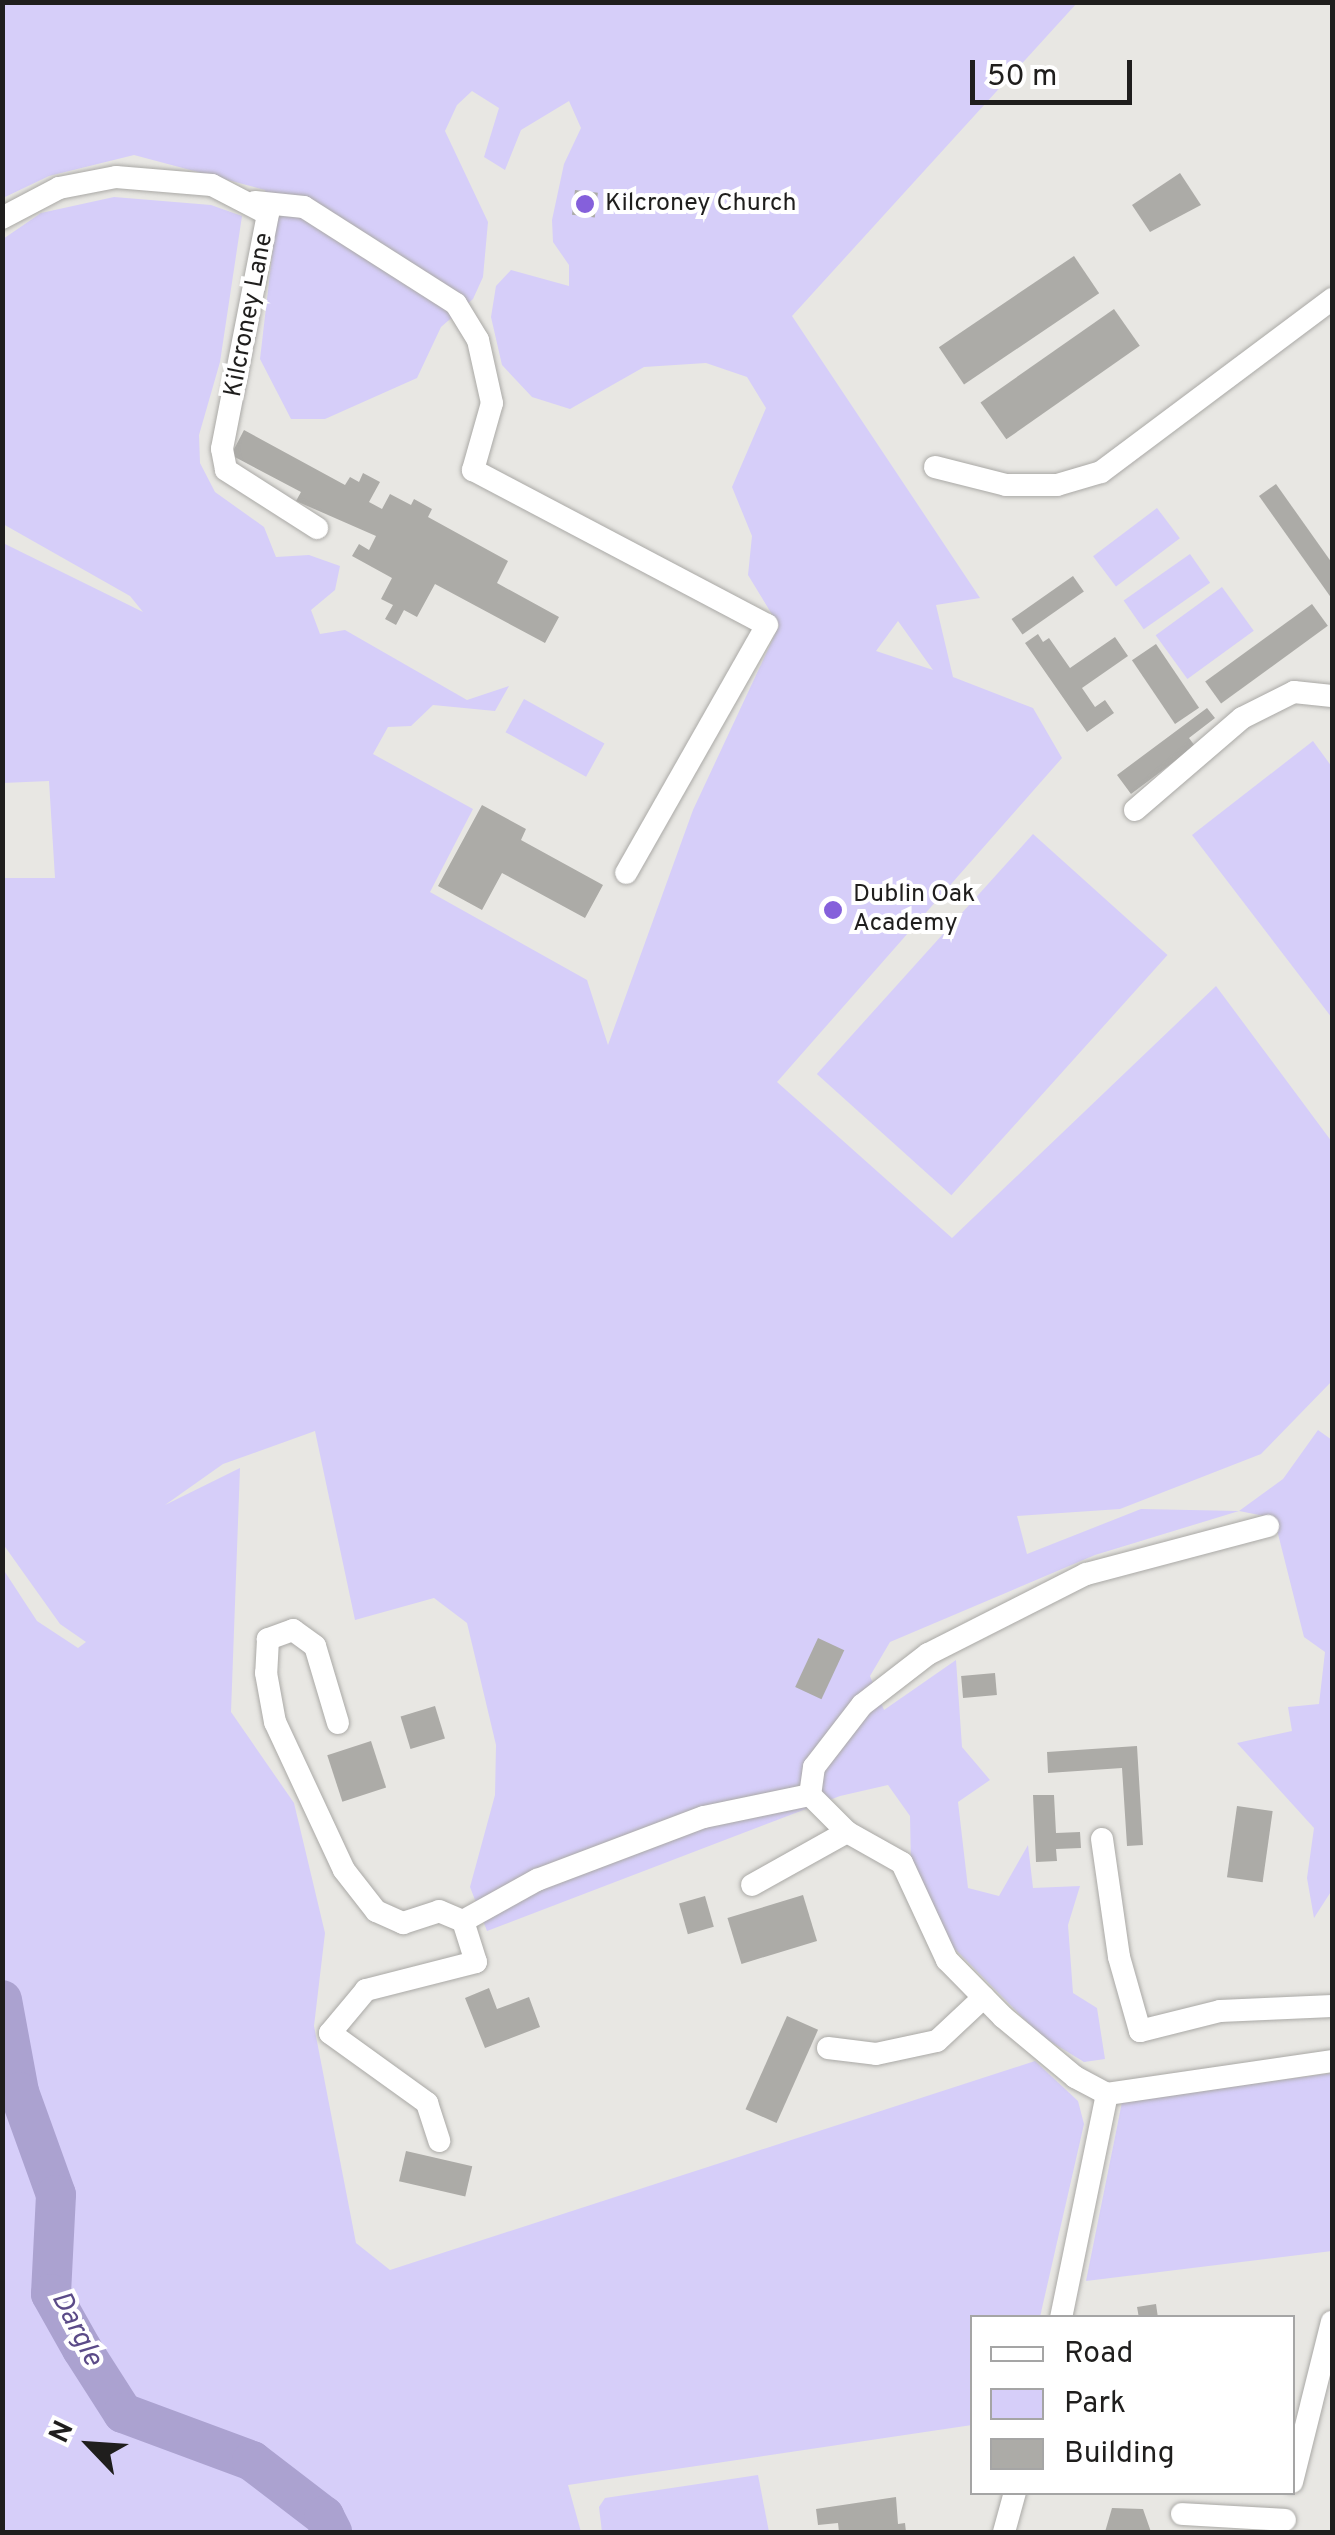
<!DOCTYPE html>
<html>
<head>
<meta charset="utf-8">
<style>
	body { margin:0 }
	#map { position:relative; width:1335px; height:2535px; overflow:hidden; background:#e8e7e3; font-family:Overpass,sans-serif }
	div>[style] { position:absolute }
	.green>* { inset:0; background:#d6cef9; transform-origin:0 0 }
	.river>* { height:40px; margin:-20px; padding:0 20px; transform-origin:20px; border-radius:20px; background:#aba2d0 }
	.building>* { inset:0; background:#acaba7; transform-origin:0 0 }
	.roads { filter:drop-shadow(0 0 2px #aaa9a6) drop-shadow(0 0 2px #aaa9a6) }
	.minor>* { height:22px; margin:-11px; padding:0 11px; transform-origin:11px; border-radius:11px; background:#fff }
	.dots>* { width:28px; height:28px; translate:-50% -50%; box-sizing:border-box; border:5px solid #fff; border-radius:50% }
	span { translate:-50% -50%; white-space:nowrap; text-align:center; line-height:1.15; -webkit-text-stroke:8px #fff; paint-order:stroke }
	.poi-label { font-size:25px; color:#1f1e1d }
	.left { translate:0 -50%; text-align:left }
	.street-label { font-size:25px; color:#1f1e1d }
	.water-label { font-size:28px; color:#5b4b88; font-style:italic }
	.frame { position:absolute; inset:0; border:5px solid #1f1e1d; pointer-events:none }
	.legend { position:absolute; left:970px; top:2315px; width:325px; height:180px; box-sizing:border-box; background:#fff; border:2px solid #a5a5a5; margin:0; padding:12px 18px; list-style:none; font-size:30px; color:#1f1e1d }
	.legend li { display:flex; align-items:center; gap:20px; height:50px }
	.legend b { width:50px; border:2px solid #a5a5a5 }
	.north { position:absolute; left:40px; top:2395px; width:100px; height:100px; -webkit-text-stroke:8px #fff; paint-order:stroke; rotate:295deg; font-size:28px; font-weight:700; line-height:40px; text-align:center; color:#1f1e1d }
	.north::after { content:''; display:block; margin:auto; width:35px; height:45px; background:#1f1e1d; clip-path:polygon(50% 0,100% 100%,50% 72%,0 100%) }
	.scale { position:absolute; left:970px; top:60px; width:162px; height:45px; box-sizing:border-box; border:5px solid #1f1e1d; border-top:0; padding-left:12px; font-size:30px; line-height:35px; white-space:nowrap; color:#1f1e1d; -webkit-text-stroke:8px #fff; paint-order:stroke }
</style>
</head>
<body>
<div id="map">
	<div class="green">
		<i style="clip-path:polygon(evenodd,2px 3px,1077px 3px,792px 316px,980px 598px,936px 605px,953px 677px,1033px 708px,1062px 758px,777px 1082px,952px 1238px,1216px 986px,1332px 1142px,1332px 1381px,1261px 1454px,1120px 1509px,1017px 1516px,1027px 1554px,1141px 1509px,1239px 1511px,1283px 1479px,1318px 1430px,1332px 1440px,1332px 1890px,1314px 1918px,1307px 1878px,1314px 1828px,1237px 1743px,1292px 1731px,1288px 1707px,1319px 1704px,1325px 1652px,1304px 1637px,1274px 1518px,1239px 1511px,1095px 1555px,890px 1642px,870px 1676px,884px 1710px,956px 1660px,962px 1747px,990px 1780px,958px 1802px,968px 1888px,999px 1896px,1028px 1845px,1033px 1888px,1080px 1886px,1068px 1925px,1073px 1993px,1097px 2008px,1105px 2059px,1084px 2062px,1040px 2035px,951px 1945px,911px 1867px,910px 1816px,888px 1785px,840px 1796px,487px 1931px,470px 1887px,495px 1795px,496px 1745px,467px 1623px,434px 1598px,355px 1620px,315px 1431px,223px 1464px,165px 1505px,240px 1468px,231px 1712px,294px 1803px,325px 1933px,314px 2026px,356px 2243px,390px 2270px,1035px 2061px,1078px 2101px,1084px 2124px,1040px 2317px,972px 2318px,972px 2425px,568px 2485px,581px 2532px,3px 2532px,3px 1569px,37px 1621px,78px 1648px,86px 1642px,60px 1624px,3px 1544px,3px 878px,55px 878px,49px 781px,3px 783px,3px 543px,143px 612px,130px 596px,3px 524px,3px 239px,41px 213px,114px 197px,211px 205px,242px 216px,220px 362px,199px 435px,200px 463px,215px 492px,264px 527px,276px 557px,309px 555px,340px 566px,335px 590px,311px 610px,320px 634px,345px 630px,467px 700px,509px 686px,495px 711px,433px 705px,411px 726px,388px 727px,373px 754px,473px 809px,430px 892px,587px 980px,608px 1045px,693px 810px,779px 626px,748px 575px,752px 536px,732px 487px,766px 408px,747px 377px,706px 363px,644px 367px,570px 409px,532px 397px,502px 365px,491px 317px,496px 286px,511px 270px,569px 286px,569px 265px,553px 242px,552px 220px,564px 164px,581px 128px,569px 101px,521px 130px,505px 170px,484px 157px,499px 108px,472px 91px,457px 105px,445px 131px,488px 222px,483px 277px,473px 299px,441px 327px,417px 378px,325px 419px,291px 419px,260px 359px,276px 222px,265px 190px,134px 155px,49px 176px,3px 198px,2px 3px,898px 621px,933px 670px,876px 651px,898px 621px)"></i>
		<i style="left:1157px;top:508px;width:38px;height:80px;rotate:53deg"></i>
		<i style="left:1190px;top:554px;width:35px;height:81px;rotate:55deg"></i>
		<i style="left:1222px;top:587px;width:54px;height:82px;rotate:54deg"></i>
		<i style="left:524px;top:699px;width:92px;height:38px;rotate:29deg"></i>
		<i style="clip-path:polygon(1313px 741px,1332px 767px,1332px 1018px,1192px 835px)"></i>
		<i style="left:1033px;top:834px;width:181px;height:323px;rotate:42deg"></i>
		<i style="clip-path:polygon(1332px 2073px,1332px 2251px,1086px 2281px,1122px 2102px)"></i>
		<i style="clip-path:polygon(758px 2475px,769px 2532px,602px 2532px,599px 2507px,605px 2498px)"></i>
	</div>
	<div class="river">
		<i style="left:2px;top:2000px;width:94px;rotate:79.5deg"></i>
		<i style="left:19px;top:2092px;width:109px;rotate:70.2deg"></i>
		<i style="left:56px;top:2195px;width:99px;rotate:92.9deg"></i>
		<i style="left:51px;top:2294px;width:63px;rotate:60.6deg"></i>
		<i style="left:82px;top:2349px;width:76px;rotate:57.4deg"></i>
		<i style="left:123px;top:2413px;width:138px;rotate:20.4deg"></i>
		<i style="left:252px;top:2461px;width:91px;rotate:37.4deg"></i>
		<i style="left:324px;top:2516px;width:18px;rotate:63deg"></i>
	</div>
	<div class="building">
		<i style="clip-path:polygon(1180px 173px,1201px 205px,1150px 232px,1132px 205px)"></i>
		<i style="left:575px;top:190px;width:23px;height:25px;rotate:7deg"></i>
		<i style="left:1074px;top:256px;width:45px;height:163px;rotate:56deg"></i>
		<i style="left:1114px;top:309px;width:45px;height:163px;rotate:55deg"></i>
		<i style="clip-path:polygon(244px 430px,345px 485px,350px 477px,359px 482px,363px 473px,380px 482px,369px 502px,382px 509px,390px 494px,411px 505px,414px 499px,432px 509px,428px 517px,508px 561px,497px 583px,559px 617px,545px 643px,435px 584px,417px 617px,404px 610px,396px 625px,385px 619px,393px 605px,381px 599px,392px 578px,352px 556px,359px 544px,369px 550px,376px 536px,296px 501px,301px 492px,231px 455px)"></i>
		<i style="clip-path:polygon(1276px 484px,1332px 563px,1332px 599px,1259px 496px)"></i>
		<i style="left:1073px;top:576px;width:19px;height:75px;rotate:55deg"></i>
		<i style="left:1312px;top:604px;width:27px;height:132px;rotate:54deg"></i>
		<i style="clip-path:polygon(1038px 634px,1043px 642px,1049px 638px,1070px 668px,1115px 637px,1128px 656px,1082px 688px,1095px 707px,1105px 700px,1114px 713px,1087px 732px,1025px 643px)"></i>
		<i style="left:1156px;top:644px;width:77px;height:29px;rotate:56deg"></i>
		<i style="clip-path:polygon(1207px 708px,1215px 718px,1189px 738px,1195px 746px,1131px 794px,1117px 775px)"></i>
		<i style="clip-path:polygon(482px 805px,526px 829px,521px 840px,603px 885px,585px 918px,502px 873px,482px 910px,438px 886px)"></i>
		<i style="left:818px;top:1638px;width:29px;height:54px;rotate:25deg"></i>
		<i style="left:995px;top:1673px;width:22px;height:34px;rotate:85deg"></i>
		<i style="left:435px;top:1706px;width:34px;height:36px;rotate:73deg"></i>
		<i style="left:371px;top:1741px;width:49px;height:46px;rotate:72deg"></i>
		<i style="clip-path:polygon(1137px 1746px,1143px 1845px,1127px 1846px,1122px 1768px,1048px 1773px,1047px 1752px)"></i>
		<i style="clip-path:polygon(1033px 1795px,1054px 1795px,1056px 1833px,1080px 1832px,1081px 1848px,1056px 1849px,1057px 1861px,1036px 1862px)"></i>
		<i style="left:1237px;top:1806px;width:36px;height:72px;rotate:8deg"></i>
		<i style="left:803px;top:1895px;width:48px;height:79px;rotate:73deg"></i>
		<i style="left:705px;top:1896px;width:32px;height:27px;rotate:74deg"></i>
		<i style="clip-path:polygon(489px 1988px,497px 2009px,529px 1997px,540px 2027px,485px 2048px,465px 1998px)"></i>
		<i style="left:787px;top:2016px;width:34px;height:102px;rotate:24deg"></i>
		<i style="left:406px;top:2151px;width:68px;height:31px;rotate:13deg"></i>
		<i style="clip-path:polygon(1156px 2304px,1158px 2318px,1139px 2318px,1137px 2307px)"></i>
		<i style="clip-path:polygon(896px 2497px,898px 2524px,905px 2523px,906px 2532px,839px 2532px,838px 2523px,818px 2525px,816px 2509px)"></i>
		<i style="clip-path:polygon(1112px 2508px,1143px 2509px,1151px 2532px,1105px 2532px)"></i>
	</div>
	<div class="roads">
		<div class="minor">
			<i style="left:255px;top:202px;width:49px;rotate:5.8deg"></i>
			<i style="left:304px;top:207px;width:180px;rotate:32.5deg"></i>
			<i style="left:456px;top:304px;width:42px;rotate:58.6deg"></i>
			<i style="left:478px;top:340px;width:65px;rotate:77.5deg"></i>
			<i style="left:492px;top:403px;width:70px;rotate:105.8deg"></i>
			<i style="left:473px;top:470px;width:332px;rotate:27.8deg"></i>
			<i style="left:767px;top:625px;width:285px;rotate:119.6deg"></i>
			<i style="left:2px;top:218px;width:64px;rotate:-27.8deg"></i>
			<i style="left:59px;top:188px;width:58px;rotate:-10.9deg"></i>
			<i style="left:116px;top:177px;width:96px;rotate:4.8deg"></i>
			<i style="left:212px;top:185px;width:63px;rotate:27.4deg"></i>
			<i style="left:268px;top:214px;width:239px;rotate:101.1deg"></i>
			<i style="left:222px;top:449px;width:21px;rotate:79deg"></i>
			<i style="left:226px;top:470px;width:108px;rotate:32.5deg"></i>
			<i style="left:935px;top:467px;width:73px;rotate:14.2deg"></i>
			<i style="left:1006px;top:485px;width:51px"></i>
			<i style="left:1057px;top:485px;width:46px;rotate:-16.5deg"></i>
			<i style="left:1101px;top:472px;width:289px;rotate:-36.8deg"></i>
			<i style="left:1135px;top:810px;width:141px;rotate:-40.7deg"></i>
			<i style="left:1242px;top:718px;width:58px;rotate:-26.6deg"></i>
			<i style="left:1294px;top:692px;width:38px;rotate:6deg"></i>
			<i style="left:1268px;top:1526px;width:188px;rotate:165.2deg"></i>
			<i style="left:1086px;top:1574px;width:177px;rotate:153.1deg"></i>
			<i style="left:928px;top:1654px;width:83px;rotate:142.3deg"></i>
			<i style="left:862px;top:1705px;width:78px;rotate:127.7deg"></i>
			<i style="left:814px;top:1767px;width:28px;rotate:98deg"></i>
			<i style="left:810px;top:1795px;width:52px;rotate:45deg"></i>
			<i style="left:847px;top:1832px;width:63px;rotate:29.4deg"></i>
			<i style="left:902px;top:1863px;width:107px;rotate:65.1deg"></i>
			<i style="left:947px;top:1960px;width:80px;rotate:45.5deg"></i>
			<i style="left:1003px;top:2017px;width:94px;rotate:39.8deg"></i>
			<i style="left:1075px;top:2077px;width:36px;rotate:28deg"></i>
			<i style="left:1107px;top:2094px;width:227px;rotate:-8.3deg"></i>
			<i style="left:338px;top:1723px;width:80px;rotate:-106.6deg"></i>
			<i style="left:315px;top:1646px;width:27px;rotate:-144deg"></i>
			<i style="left:293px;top:1630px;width:27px;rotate:160deg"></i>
			<i style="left:268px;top:1639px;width:34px;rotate:93deg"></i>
			<i style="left:266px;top:1673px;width:50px;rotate:79.6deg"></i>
			<i style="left:275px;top:1722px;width:163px;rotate:65deg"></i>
			<i style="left:344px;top:1870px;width:52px;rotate:52deg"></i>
			<i style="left:376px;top:1911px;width:30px;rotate:24deg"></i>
			<i style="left:403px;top:1923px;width:38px;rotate:-18deg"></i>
			<i style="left:439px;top:1911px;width:26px;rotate:23deg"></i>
			<i style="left:463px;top:1921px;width:43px;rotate:72.4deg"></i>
			<i style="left:476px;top:1962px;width:114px;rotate:165.7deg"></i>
			<i style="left:366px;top:1990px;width:56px;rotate:129.9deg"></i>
			<i style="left:330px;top:2033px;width:120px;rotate:35.8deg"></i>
			<i style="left:427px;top:2103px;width:40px;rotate:72deg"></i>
			<i style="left:1102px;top:1839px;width:119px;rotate:81.8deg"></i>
			<i style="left:1119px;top:1957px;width:77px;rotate:74.2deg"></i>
			<i style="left:1140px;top:2031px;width:82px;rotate:-14deg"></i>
			<i style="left:1220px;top:2011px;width:112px;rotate:-2.6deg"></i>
			<i style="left:752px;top:1885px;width:109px;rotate:-29.2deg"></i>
			<i style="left:463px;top:1921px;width:85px;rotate:-29deg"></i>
			<i style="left:537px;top:1880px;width:178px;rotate:-20.7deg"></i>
			<i style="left:704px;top:1817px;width:108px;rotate:-11.7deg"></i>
			<i style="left:828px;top:2048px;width:48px;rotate:7.1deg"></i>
			<i style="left:876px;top:2054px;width:62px;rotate:-12deg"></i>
			<i style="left:937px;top:2041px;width:64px;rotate:-43.1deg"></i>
			<i style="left:1061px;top:2318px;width:229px;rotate:-78.4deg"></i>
			<i style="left:1292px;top:2482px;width:165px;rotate:-76deg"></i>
			<i style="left:1182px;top:2514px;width:103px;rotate:3.3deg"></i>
			<i style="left:1004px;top:2532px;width:41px;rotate:-74.6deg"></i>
		</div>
	</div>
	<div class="dots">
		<i style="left:585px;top:204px;background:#8560db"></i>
		<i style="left:833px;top:910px;background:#8560db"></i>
	</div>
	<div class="poi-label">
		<span class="left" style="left:605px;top:204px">Kilcroney Church</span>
		<span class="left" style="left:853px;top:910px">Dublin Oak<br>Academy</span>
	</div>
	<div class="street-label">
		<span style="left:250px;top:315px;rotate:-79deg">Kilcroney Lane</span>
	</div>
	<div class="water-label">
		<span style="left:76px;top:2329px;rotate:63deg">Dargle</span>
	</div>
	<div class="frame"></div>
	<ul class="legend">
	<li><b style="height:12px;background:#fff"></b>Road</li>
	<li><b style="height:28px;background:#d6cef9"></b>Park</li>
	<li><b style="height:28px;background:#acaba7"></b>Building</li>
	</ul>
	<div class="north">N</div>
	<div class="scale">50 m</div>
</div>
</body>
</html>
